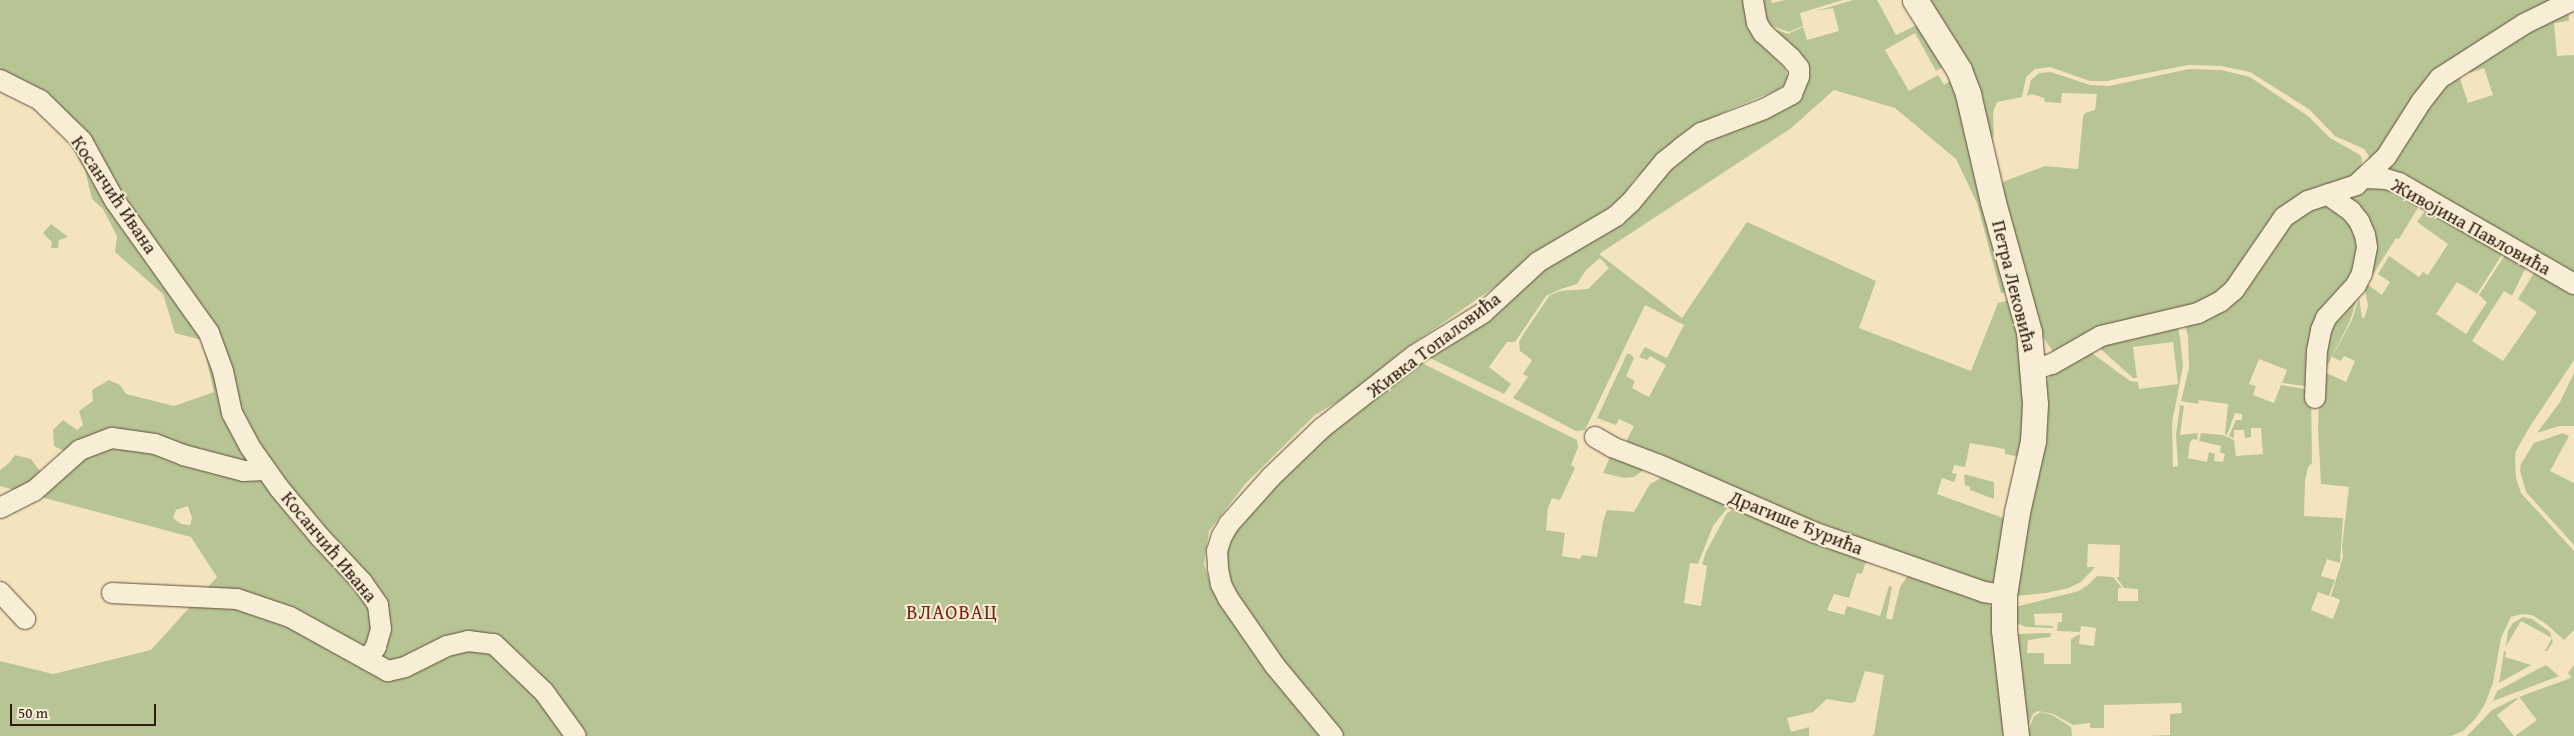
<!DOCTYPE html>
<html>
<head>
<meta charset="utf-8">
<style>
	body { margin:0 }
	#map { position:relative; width:2574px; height:736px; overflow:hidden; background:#f4e4be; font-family:"Gentium Book Plus",serif }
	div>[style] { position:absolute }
	.green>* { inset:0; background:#b7c595 }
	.roads { filter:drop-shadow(0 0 1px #604d3c) drop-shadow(0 0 1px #604d3c) }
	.minor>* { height:20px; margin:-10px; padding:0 10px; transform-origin:10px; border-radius:10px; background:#f8edd5 }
	.tertiary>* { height:25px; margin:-12.5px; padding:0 12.5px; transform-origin:12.5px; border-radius:12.5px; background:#f8edd5 }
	span { translate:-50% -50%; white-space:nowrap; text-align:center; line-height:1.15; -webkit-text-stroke:4px #f8edd5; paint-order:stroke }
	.street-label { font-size:19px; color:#2f1b10 }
	.neighbourhood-label { font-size:20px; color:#7a1f14; letter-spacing:1px }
	.scale { position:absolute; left:10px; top:704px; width:146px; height:22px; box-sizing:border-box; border:2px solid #2f1b10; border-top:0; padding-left:6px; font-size:15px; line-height:18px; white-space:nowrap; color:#2f1b10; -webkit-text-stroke:4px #f8edd5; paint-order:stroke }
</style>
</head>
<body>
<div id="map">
	<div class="green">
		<i style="clip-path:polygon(evenodd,0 0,1748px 0,1778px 52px,1771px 54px,1785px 68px,1788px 77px,1785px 85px,1777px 90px,1728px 110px,1685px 133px,1635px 179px,1618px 204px,1554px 243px,1530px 255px,1505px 280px,1402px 351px,1357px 390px,1315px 415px,1246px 483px,1209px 531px,1204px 564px,1214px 593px,1279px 684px,1324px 736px,0 736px,0 661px,53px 674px,151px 650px,217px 577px,191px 537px,0 486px,0 470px,9px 463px,15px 455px,31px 459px,42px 474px,64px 451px,54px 446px,53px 430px,63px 420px,77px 430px,83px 425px,79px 411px,93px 401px,92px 390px,109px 380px,120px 385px,126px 394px,174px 406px,214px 392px,202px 340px,175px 333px,163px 294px,115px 252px,117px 236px,103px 209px,92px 199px,85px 170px,53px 117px,0 88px,0 0,188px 506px,192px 518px,190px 525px,181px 524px,173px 518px,176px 510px,188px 506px)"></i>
		<i style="clip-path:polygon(1757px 0,1771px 0,1772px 3px,1785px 0,1843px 0,1800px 13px,1803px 26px,1789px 32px,1763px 23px)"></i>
		<i style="clip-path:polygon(1853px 0,1877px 0,1896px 35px,1919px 24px,1946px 65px,1936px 71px,1915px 33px,1885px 50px,1909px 91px,1938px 75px,1944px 85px,1950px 81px,1944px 70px,1947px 68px,1950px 71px,2010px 291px,2001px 293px,1977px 203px,1956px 159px,1895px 108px,1834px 90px,1790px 129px,1599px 254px,1682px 318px,1747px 222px,1876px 281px,1859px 328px,1971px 371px,1998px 303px,2011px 300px,2025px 376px,2020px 457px,2005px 454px,2005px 449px,1970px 443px,1965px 467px,1954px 465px,1952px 473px,1957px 474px,1954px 482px,1942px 478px,1937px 494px,2006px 519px,1996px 578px,1989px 586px,1956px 580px,1624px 446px,1634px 426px,1619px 419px,1616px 425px,1597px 418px,1627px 354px,1630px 354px,1634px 358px,1626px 376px,1635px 381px,1632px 388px,1649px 397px,1666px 365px,1650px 356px,1647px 360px,1639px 357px,1645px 347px,1667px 358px,1684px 325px,1645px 305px,1585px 430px,1576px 431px,1513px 398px,1528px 377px,1523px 374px,1532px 360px,1520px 351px,1519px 342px,1524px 333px,1550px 295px,1560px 291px,1588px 289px,1609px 268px,1600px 258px,1586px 270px,1577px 284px,1561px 289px,1546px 296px,1515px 342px,1507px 342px,1489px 367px,1511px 384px,1504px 394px,1424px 355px,1696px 147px,1803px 85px,1764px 25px,1788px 34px,1803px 27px,1807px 40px,1839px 31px,1833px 8px,1816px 11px)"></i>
		<i style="clip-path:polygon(1927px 0,2562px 0,2463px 57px,2367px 168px,2369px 156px,2364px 149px,2335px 136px,2310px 110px,2250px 72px,2221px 66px,2188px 65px,2107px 81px,2090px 81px,2050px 67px,2035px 69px,2026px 77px,2022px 97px,1997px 102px,1993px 113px,1994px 136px,1990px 140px,1982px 98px)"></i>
		<i style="clip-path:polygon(2568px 6px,2569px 21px,2554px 23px,2557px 56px,2574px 55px,2574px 280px,2377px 175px,2418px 113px,2464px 65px,2467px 73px,2459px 76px,2468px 103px,2493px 95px,2484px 68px,2470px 73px,2467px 64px)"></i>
		<i style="clip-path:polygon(2189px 69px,2221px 70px,2250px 77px,2308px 116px,2330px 138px,2360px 155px,2362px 159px,2361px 166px,2355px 177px,2300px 199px,2222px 293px,2056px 356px,2039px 331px,2001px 194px,2002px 185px,2005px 181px,2045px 166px,2078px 169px,2083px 117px,2085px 113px,2095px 110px,2097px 94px,2062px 93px,2061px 103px,2045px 102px,2044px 98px,2032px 94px,2027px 96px,2031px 80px,2039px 73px,2051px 72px,2090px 85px,2109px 86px)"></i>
		<i style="clip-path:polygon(2372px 185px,2397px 187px,2422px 201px,2399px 239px,2396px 238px,2367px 284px,2382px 295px,2390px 282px,2378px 274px,2389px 256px,2419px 277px,2423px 272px,2428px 275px,2448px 244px,2417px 222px,2429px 205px,2505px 250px,2477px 294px,2457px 282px,2436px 314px,2466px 334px,2487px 302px,2479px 295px,2507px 252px,2528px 263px,2512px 296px,2504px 291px,2472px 341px,2503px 361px,2537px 312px,2518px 299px,2537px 268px,2574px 288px,2574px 360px,2529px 428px,2516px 451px,2515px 459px,2516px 478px,2521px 493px,2574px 551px,2574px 630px,2564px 640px,2545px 623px,2532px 615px,2522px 614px,2511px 617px,2501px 638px,2493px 683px,2485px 704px,2476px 718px,2463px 731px,2451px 736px,2148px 736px,2170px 735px,2170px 714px,2182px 713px,2181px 703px,2104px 705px,2104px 728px,2090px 728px,2090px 723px,2073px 725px,2053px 714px,2038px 711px,2033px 714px,2026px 731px,2015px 644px,2016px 636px,2019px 634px,2051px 633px,2050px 637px,2028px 640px,2027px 653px,2044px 653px,2044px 664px,2071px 664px,2071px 639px,2080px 634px,2079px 644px,2094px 646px,2096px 628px,2081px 626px,2080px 632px,2057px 631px,2058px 622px,2062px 622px,2062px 613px,2034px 614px,2035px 625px,2053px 626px,2053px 628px,2026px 627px,2016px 623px,2015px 607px,2079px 591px,2088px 585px,2097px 576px,2113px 577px,2122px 588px,2118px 588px,2118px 601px,2138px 601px,2138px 589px,2124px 588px,2116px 577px,2119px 577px,2120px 545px,2088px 544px,2087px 567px,2095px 567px,2081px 582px,2069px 588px,2046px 593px,2015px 596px,2024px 522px,2041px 443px,2046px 381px,2056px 368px,2085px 348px,2130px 381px,2138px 382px,2139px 389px,2178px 384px,2173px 342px,2133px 347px,2137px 378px,2133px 378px,2094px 343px,2135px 329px,2172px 322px,2178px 329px,2180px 337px,2183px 366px,2172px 423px,2173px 467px,2178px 466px,2176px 435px,2180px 405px,2184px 406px,2180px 435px,2198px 433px,2197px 440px,2193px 439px,2190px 442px,2188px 458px,2207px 462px,2209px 452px,2215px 454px,2214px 461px,2223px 462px,2225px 454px,2220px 452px,2221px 446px,2199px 441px,2201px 433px,2223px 435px,2234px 440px,2236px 456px,2263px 454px,2261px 428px,2251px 428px,2251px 437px,2245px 438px,2244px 430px,2234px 430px,2234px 438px,2229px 436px,2236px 420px,2242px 420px,2242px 414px,2235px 413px,2227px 435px,2225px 434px,2228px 404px,2199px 400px,2198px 404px,2181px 401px,2189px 368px,2188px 336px,2183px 319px,2202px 314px,2230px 299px,2287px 219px,2305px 207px,2325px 202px,2340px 209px,2357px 226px,2362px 245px,2362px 257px,2360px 270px,2355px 280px,2333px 303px,2319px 326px,2315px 337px,2311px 387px,2282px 383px,2287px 370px,2259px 359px,2249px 384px,2256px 386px,2253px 395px,2274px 403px,2281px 385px,2311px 390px,2312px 463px,2308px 467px,2305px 481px,2304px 516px,2343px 518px,2340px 563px,2327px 559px,2321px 576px,2335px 580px,2329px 596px,2318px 592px,2311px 610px,2333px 619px,2340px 600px,2331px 596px,2343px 557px,2342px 546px,2349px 487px,2321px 484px,2318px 428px,2321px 348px,2327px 321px,2355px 290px,2358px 295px,2350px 321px,2324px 372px,2346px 382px,2355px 361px,2344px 356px,2341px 361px,2332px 357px,2352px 320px,2359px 297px,2362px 318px,2364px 318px,2366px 313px,2368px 306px,2364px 285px,2372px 250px,2368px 231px,2364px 222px,2339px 197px)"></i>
		<i style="clip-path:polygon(51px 224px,68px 237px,59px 240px,58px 248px,51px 248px,52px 242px,43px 233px)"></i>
		<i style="clip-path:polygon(1416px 360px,1577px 440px,1578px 447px,1571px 465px,1575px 468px,1560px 500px,1552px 498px,1548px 508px,1546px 530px,1565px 533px,1562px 556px,1580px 559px,1582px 555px,1597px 557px,1603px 522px,1607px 510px,1634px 512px,1650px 484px,1666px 475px,1732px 502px,1713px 526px,1698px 564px,1690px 563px,1684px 603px,1701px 606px,1707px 566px,1702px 564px,1706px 552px,1727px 513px,1738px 507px,1896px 568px,1895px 572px,1891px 572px,1892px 568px,1868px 562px,1865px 564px,1862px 574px,1857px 573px,1849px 598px,1834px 594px,1827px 610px,1844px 615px,1847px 606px,1880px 616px,1889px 586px,1892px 587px,1886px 618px,1892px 620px,1900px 587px,1908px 575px,1987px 601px,1993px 610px,2007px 736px,1870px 736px,1874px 735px,1884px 675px,1865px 671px,1855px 702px,1850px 703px,1827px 699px,1813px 712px,1787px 718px,1791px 732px,1809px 727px,1809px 736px,1343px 736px,1275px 655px,1236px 599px,1222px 549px,1272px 483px)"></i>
		<i style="clip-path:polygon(2574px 373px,2574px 426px,2559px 426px,2537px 433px,2560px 402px)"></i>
		<i style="clip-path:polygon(2563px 433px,2569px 436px,2550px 471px,2574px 483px,2574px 545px,2526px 492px,2520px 471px,2521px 464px,2534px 443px)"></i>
		<i style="clip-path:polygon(1612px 452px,1649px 466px,1634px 477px,1624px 478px,1603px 473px)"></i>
		<i style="clip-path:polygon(1964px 474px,1994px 482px,1994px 499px,1970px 490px,1970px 487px,1965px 485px)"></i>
		<i style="clip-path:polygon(2523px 617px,2532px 619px,2550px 632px,2553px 642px,2547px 651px,2545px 651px,2552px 638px,2521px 621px,2506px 646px,2508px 631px,2513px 623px)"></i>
		<i style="clip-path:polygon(2504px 651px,2506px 652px,2505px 657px,2531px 665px,2499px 683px)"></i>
		<i style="clip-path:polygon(2546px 665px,2559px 676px,2493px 701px,2497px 691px)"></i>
		<i style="clip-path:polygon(2574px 665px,2574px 736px,2515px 736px,2537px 720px,2519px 697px,2571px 678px,2568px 673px)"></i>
		<i style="clip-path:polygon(2516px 698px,2518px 699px,2497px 715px,2514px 736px,2467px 736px,2492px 710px)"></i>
		<i style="clip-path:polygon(2041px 712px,2052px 715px,2071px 727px,2072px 736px,2026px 736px,2034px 716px)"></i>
	</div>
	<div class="roads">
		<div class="minor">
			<i style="left:0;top:80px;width:45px;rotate:26.6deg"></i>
			<i style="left:40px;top:100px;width:59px;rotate:44.3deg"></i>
			<i style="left:82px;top:141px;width:68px;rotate:61.2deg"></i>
			<i style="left:115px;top:201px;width:162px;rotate:54.5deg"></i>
			<i style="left:209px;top:333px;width:40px;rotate:69.8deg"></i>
			<i style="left:223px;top:371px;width:43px;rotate:77.9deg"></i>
			<i style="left:232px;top:413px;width:38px;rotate:62deg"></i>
			<i style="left:250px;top:447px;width:50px;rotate:54.7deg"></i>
			<i style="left:279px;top:488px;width:64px;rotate:50.1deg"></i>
			<i style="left:320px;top:537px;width:62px;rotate:47deg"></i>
			<i style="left:362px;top:582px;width:28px;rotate:55deg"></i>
			<i style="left:378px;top:605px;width:24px;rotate:83deg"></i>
			<i style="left:381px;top:629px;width:19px;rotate:106deg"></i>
			<i style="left:376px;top:647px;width:14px;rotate:126deg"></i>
			<i style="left:2365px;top:178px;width:21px;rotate:3deg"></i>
			<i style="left:2386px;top:179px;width:14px;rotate:17deg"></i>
			<i style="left:2399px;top:183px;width:202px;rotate:30deg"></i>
			<i style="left:2033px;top:370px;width:20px;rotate:-18deg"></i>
			<i style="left:2052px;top:364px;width:56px;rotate:-29.7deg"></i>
			<i style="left:2101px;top:336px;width:100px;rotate:-13.3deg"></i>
			<i style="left:2198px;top:313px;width:25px;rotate:-27deg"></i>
			<i style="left:2220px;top:302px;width:18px;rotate:-41deg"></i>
			<i style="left:2234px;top:290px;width:88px;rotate:-55.6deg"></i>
			<i style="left:2284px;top:217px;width:29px;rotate:-34deg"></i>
			<i style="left:2308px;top:201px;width:51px;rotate:-18.4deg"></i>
			<i style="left:2356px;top:185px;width:41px;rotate:-43deg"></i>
			<i style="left:2386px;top:157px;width:65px;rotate:-57.5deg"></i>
			<i style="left:2421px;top:102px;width:31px;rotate:-52deg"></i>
			<i style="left:2440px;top:78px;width:100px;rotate:-32.7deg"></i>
			<i style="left:2524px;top:24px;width:55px;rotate:-26.1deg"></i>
			<i style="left:2315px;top:398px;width:47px;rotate:-87.6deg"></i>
			<i style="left:2317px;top:351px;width:21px;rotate:-79deg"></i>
			<i style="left:2321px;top:330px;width:13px;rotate:-67deg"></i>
			<i style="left:2326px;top:318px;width:45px;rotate:-47.7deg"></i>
			<i style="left:2356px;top:285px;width:13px;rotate:-63deg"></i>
			<i style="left:2362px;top:273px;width:26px;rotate:-79deg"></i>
			<i style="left:2367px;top:247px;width:12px;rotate:-99deg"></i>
			<i style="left:2365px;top:235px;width:15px;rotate:-113deg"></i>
			<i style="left:2359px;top:221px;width:13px;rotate:-129deg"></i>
			<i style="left:2351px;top:211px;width:29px;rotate:-145deg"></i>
			<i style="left:1595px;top:437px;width:20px;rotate:30deg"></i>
			<i style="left:1612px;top:447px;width:50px;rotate:21deg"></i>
			<i style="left:1659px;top:465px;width:168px;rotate:23.5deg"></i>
			<i style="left:1813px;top:532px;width:181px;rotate:19.3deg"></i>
			<i style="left:1984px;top:592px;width:20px;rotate:9deg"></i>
			<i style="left:0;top:508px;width:38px;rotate:-27deg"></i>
			<i style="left:34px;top:491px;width:62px;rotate:-41.7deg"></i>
			<i style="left:80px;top:450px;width:34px;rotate:-21deg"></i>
			<i style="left:112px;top:438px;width:43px;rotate:7.9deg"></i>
			<i style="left:155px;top:444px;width:30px;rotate:21deg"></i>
			<i style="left:183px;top:455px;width:63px;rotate:14.7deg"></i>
			<i style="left:244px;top:471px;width:21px;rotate:-3deg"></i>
			<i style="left:0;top:592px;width:37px;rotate:47deg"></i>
			<i style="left:112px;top:593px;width:125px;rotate:2.7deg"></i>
			<i style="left:237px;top:599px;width:56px;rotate:18.8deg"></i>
			<i style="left:290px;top:617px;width:112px;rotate:28.9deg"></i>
			<i style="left:388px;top:671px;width:17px;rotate:-13deg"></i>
			<i style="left:405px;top:667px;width:47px;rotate:-26.6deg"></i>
			<i style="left:447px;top:646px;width:22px;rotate:-13deg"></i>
			<i style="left:468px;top:641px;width:26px;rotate:7deg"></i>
			<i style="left:494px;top:644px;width:69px;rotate:43.8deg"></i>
			<i style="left:544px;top:692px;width:54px;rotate:54deg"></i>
			<i style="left:1333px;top:736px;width:91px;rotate:-129.6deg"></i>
			<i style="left:1275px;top:666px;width:83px;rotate:-124.7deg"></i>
			<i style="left:1228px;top:598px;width:16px;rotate:-117deg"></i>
			<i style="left:1221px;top:584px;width:16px;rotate:-101deg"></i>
			<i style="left:1218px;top:568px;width:17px;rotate:-93deg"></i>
			<i style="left:1217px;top:551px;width:16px;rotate:-72deg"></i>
			<i style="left:1222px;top:536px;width:14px;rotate:-60deg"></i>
			<i style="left:1229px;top:524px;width:63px;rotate:-48.2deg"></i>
			<i style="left:1271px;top:477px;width:71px;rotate:-43.9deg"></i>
			<i style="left:1322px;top:428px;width:118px;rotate:-38.1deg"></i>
			<i style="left:1415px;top:355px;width:80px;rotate:-31.7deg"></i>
			<i style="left:1483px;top:313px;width:75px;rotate:-42.8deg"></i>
			<i style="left:1538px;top:262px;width:91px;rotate:-30.5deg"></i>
			<i style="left:1616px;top:216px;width:21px;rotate:-43deg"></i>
			<i style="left:1631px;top:202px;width:52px;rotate:-50.5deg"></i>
			<i style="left:1664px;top:162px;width:22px;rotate:-39deg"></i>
			<i style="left:1681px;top:148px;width:25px;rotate:-37deg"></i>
			<i style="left:1701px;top:133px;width:67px;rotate:-20.9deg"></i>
			<i style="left:1764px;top:109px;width:32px;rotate:-28deg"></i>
			<i style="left:1792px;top:94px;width:18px;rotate:-68deg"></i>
			<i style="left:1799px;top:77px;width:9px;rotate:-90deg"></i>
			<i style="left:1799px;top:68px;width:13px;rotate:-129deg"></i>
			<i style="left:1791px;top:58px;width:38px;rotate:-138deg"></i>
			<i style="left:1763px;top:33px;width:12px;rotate:-121deg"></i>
			<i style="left:1757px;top:23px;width:23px;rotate:-100deg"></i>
		</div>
		<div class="tertiary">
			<i style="left:1915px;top:0;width:83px;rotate:57.8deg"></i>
			<i style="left:1959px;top:70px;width:26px;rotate:69deg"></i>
			<i style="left:1968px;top:94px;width:111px;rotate:77deg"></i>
			<i style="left:1993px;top:202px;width:135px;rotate:74.5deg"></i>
			<i style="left:2029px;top:332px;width:72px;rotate:85.2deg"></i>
			<i style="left:2035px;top:404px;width:37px;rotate:93deg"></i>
			<i style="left:2033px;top:441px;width:73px;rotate:102.7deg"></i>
			<i style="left:2017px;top:512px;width:84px;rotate:98.9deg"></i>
			<i style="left:2004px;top:595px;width:35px;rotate:90deg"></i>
			<i style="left:2004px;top:630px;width:107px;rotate:83.5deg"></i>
		</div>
	</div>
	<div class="street-label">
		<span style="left:114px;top:195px;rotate:56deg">Косанчић Ивана</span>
		<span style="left:2471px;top:227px;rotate:29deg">Живојина Павловића</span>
		<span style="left:2014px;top:286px;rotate:76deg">Петра Лековића</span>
		<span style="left:1434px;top:345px;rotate:-37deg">Живка Топаловића</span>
		<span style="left:1796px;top:523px;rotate:22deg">Драгише Ђурића</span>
		<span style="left:329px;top:547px;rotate:50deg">Косанчић Ивана</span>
	</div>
	<div class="neighbourhood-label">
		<span style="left:952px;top:611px">ВЛАОВАЦ</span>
	</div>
	<div class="scale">50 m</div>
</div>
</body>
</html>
